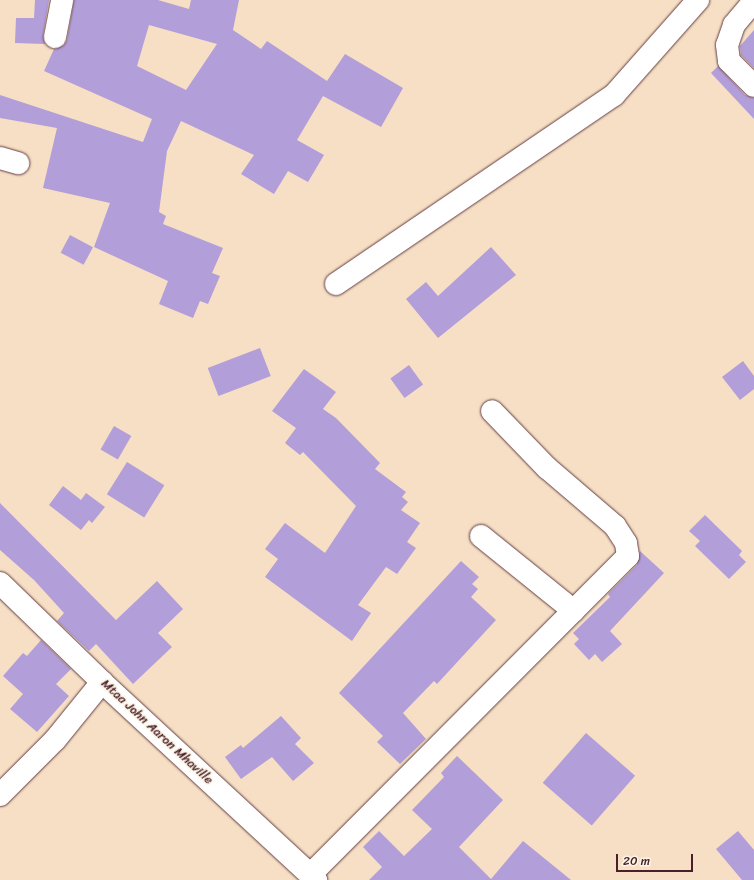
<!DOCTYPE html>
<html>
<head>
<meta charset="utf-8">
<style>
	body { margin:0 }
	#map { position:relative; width:754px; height:880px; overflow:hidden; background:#f6dfc4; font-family:Sriracha,sans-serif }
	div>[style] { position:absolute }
	.building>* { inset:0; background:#b29ed9; transform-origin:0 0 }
	.roads { filter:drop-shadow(0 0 1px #643c42) drop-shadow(0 0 1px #643c42) }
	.minor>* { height:22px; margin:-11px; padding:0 11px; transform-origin:11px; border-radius:11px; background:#fff }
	span { translate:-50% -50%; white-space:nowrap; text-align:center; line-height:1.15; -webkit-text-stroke:3.5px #fcf5e5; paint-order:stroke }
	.street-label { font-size:13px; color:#4a1f2b }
	.scale { position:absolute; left:616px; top:854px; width:77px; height:18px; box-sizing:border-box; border:2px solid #4a1f2b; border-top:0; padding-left:5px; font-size:12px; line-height:14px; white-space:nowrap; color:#4a1f2b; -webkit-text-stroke:3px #fcf5e5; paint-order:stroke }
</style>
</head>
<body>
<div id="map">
	<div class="building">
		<i style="clip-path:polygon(35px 0,49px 0,43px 35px,45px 44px,15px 43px,16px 18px,34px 18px)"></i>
		<i style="clip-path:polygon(evenodd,74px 0,158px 0,189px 9px,191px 0,239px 0,233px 30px,261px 49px,267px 41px,327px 81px,345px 54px,403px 88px,381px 127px,323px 96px,297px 140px,324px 155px,308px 182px,288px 171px,274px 194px,241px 174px,254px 155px,181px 121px,167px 151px,159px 212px,166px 216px,163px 224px,223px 248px,212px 273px,220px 276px,208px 304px,200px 301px,193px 318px,159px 304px,168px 281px,94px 247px,110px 203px,43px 188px,57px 128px,0 118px,0 95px,143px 142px,152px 119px,44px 71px,54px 49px,64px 45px,67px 40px,74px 0,149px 25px,217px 44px,186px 90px,137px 66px,149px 25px)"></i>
		<i style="clip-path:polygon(754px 30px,754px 68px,741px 55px,740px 46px)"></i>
		<i style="clip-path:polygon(718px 66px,745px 95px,754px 98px,754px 119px,711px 73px)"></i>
		<i style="left:70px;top:235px;width:26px;height:20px;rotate:28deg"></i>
		<i style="clip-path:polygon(491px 247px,516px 275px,438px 338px,406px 299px,426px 282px,438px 296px)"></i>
		<i style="left:260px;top:348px;width:30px;height:56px;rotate:69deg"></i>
		<i style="clip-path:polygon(743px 361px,754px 376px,754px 389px,740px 400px,722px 377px)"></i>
		<i style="left:409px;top:365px;width:24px;height:23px;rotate:54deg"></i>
		<i style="clip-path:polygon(304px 369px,336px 392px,323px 409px,336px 418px,380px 463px,375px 469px,406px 492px,402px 497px,408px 502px,401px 510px,420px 523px,407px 542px,416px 548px,397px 574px,386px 567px,358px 605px,371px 613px,352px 641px,265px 577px,278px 559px,265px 549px,285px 523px,325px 553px,356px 506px,303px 452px,300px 455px,285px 443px,296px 428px,272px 411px)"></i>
		<i style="left:114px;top:426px;width:20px;height:27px;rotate:30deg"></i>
		<i style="left:127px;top:462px;width:44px;height:38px;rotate:32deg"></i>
		<i style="clip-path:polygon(63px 486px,81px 500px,86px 493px,105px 507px,92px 523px,89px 520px,81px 530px,49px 505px)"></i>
		<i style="clip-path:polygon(0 503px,116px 620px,157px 581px,183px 609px,158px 633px,172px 647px,133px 684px,96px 644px,89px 651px,57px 621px,64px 613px,34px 580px,0 550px)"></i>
		<i style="clip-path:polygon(705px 515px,742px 551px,739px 555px,746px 562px,729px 579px,695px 546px,700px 541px,689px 531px)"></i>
		<i style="clip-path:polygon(640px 551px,664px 573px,610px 631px,622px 644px,602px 662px,595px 654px,589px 660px,574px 644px,579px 639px,573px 633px,610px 597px,608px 594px,637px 565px)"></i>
		<i style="clip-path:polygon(461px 561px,479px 577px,472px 584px,478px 589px,471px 597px,496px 620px,437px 684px,434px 681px,403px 713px,426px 739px,400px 764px,377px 742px,383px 736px,339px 693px)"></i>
		<i style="clip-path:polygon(41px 640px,71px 669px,56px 684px,69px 696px,37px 732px,10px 709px,23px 694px,3px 676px,23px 653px,27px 656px)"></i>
		<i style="clip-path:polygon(281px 716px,301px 738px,295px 744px,314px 763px,293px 781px,272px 757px,241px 779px,225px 757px,241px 745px,243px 748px)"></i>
		<i style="left:586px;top:733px;width:65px;height:66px;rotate:41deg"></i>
		<i style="clip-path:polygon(457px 756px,503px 800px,459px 847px,491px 879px,523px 841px,571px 880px,369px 880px,382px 867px,363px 847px,379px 831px,404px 856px,432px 829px,412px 810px,444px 777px,441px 773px)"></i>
		<i style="clip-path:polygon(738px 831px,754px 850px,754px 880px,742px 880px,716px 849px)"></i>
	</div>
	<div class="roads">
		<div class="minor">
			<i style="left:754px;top:1px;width:31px;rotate:130deg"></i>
			<i style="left:734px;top:25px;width:21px;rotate:109deg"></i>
			<i style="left:727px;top:45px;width:16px;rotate:83deg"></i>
			<i style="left:729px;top:61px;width:35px;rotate:45deg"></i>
			<i style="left:55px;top:37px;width:38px;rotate:-79deg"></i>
			<i style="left:0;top:158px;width:19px;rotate:16deg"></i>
			<i style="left:336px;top:284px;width:336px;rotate:-34.2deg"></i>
			<i style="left:614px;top:95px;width:127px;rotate:-48.5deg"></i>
			<i style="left:481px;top:536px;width:119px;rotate:38.9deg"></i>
			<i style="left:0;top:583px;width:142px;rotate:44.1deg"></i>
			<i style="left:102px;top:682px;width:292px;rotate:42.8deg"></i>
			<i style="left:0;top:795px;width:78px;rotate:-45deg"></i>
			<i style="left:55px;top:740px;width:75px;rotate:-51deg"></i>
			<i style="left:311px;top:874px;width:449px;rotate:-45.1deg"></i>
			<i style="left:628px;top:556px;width:13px;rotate:-99deg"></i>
			<i style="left:626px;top:543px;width:20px;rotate:-123deg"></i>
			<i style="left:615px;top:526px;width:89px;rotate:-139.5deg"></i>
			<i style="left:547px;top:468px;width:79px;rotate:-134deg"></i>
		</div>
	</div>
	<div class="street-label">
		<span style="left:157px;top:732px;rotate:43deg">Mtaa John Aaron Mhaville</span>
	</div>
	<div class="scale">20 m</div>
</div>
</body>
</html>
